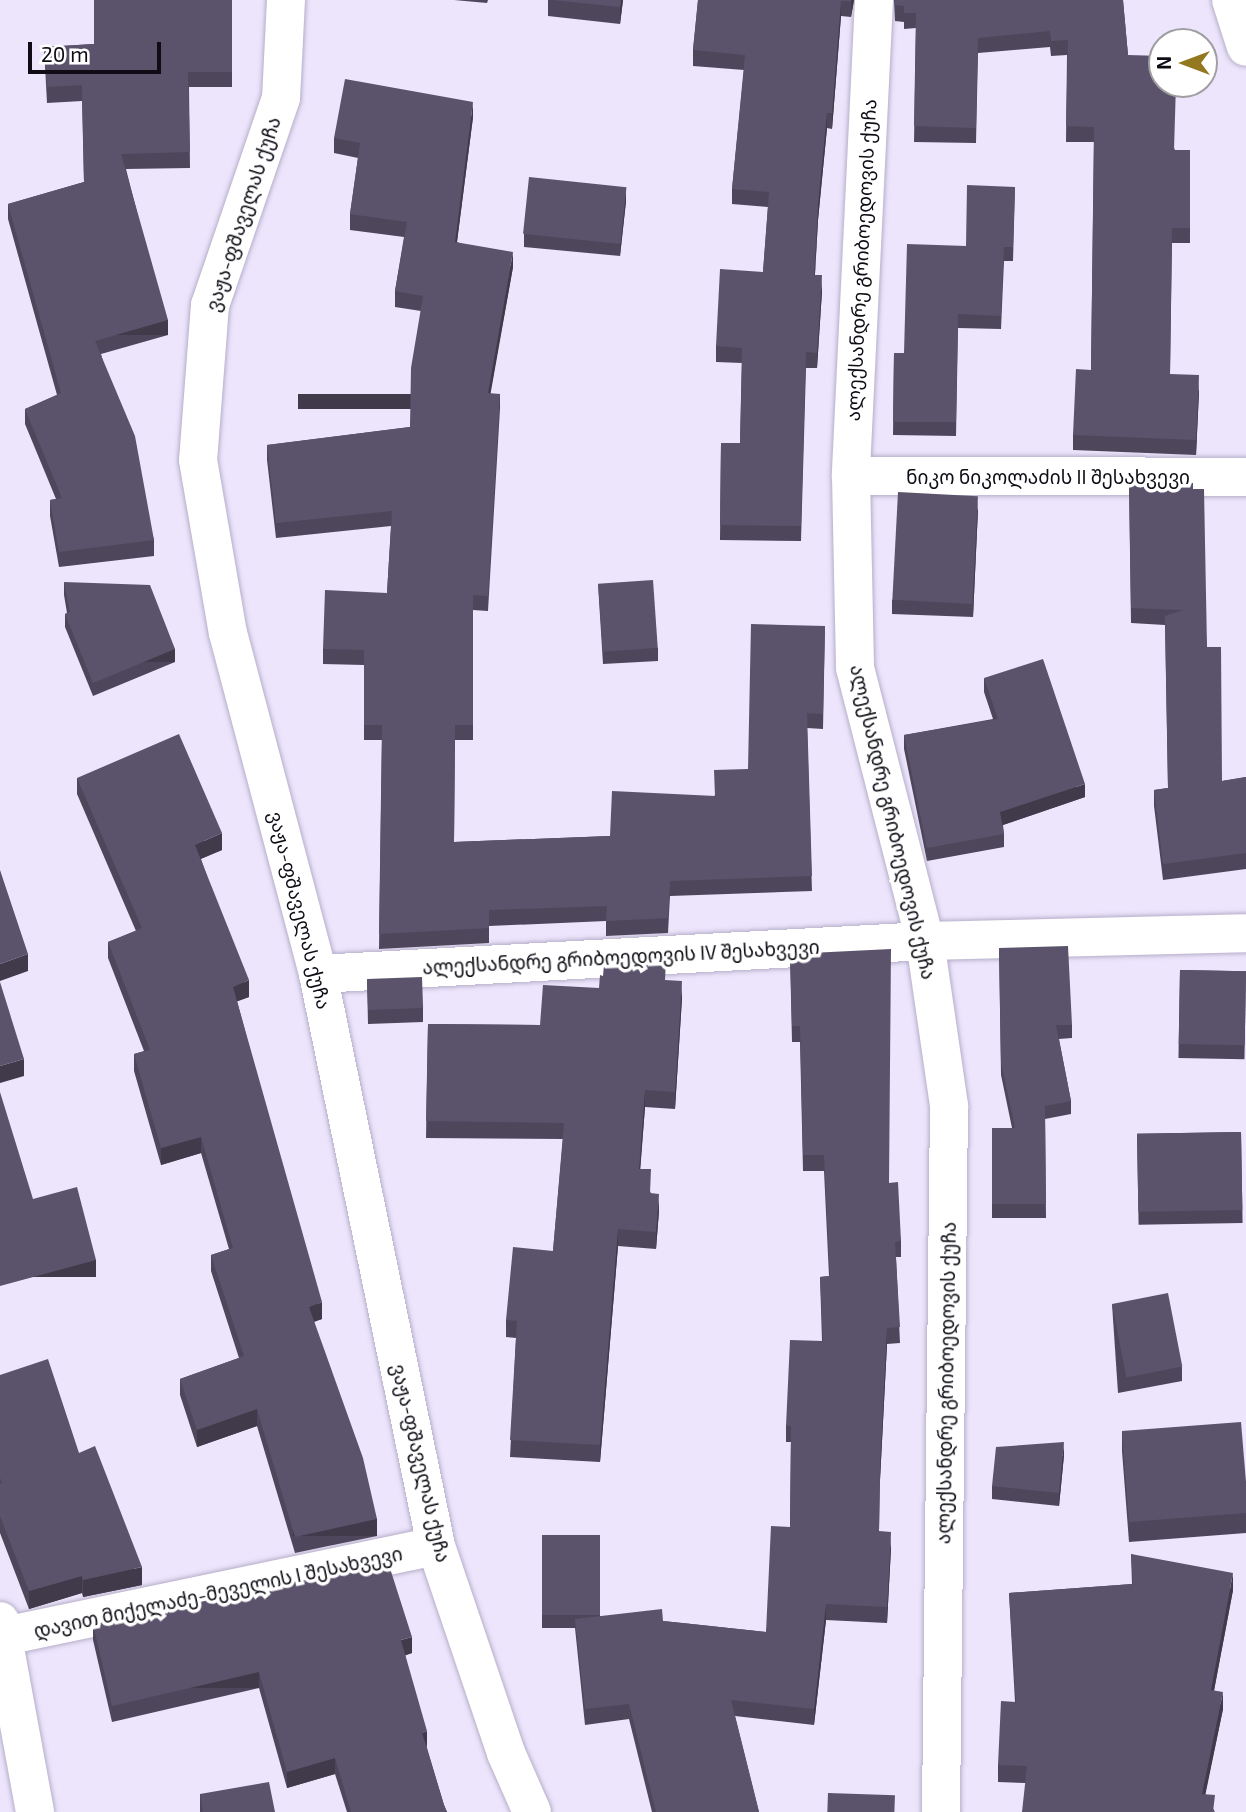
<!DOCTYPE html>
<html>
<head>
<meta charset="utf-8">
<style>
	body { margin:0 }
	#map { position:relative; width:1246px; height:1812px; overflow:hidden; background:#ece5fc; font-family:"Exo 2","Noto Sans Georgian",sans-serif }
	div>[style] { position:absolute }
	.roads { filter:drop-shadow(0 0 2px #b6aec9) drop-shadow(0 0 2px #b6aec9) }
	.minor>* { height:38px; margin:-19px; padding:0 19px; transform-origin:19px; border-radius:19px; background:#fff }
	.wall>* { inset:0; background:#4e475c; transform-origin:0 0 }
	.shaded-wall>* { inset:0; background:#403a4b; transform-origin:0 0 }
	.building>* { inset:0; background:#5b536b; transform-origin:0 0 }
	span { translate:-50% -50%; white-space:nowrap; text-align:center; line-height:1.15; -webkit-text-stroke:7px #fff; paint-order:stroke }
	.street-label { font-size:19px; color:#0f0c15 }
	.north { position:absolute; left:1148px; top:28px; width:70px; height:70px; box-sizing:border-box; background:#fff; border:2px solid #9f9ea1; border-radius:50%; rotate:270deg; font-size:19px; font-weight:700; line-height:28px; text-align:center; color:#0f0c15 }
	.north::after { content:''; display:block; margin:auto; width:24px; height:32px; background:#93781f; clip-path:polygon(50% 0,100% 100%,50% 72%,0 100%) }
	.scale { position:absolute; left:28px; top:42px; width:133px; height:32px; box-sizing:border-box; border:4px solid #0f0c15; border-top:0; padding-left:9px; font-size:21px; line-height:24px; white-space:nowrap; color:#0f0c15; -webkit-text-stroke:5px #fff; paint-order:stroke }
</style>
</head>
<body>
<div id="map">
	<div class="roads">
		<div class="minor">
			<i style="left:286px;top:0;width:98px;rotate:92.9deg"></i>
			<i style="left:281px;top:98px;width:219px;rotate:108.9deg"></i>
			<i style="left:210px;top:305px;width:155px;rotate:94.4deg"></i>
			<i style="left:198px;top:460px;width:176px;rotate:80.2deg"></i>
			<i style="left:228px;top:633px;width:353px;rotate:75.2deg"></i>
			<i style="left:318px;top:974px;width:584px;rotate:78.34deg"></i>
			<i style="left:436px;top:1546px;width:219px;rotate:71.3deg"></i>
			<i style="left:506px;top:1753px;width:64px;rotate:66.2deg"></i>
			<i style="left:874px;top:0;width:477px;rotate:92.8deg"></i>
			<i style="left:851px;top:476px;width:192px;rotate:88.8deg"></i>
			<i style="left:855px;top:668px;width:282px;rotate:75.6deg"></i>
			<i style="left:925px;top:941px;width:167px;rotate:81.7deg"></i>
			<i style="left:949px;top:1106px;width:706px;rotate:90.65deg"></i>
			<i style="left:1231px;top:0;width:49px;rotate:72.3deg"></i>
			<i style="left:851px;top:476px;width:395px;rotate:0.1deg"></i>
			<i style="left:318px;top:974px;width:608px;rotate:-3.11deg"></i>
			<i style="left:925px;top:941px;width:321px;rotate:-1.4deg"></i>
			<i style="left:0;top:1621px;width:194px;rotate:79.6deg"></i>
			<i style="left:0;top:1637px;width:445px;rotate:-11.8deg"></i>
		</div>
	</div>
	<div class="wall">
		<i style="clip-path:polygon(232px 0,232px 87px,189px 87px,190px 168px,126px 169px,168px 335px,101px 354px,154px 540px,154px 556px,59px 567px,50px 516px,50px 500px,56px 499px,25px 424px,25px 409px,57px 395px,8px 219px,8px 204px,84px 182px,82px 101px,47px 103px,44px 47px,94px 44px)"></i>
		<i style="clip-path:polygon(454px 0,488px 0,487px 3px)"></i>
		<i style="clip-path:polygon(548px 0,623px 0,620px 24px,548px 16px)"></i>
		<i style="clip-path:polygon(698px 0,854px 0,851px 17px,841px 16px,832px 129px,827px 128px,818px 220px,815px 275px,822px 291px,817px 368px,806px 368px,801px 541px,720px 540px,721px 443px,740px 443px,742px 363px,716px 362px,716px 346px,763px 272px,768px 207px,732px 204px,732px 189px,744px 70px,693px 66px,693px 50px)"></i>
		<i style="clip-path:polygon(894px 0,1123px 0,1128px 55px,1175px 150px,1190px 150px,1190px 243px,1172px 243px,1170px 374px,1199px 391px,1196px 455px,1073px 450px,1073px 435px,1091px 370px,1094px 142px,1066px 142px,1067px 55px,1051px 56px,1050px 47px,978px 53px,976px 143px,914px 142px,916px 28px,904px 29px,904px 22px,895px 21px)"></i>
		<i style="clip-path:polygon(473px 117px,457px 242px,513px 267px,490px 393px,500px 409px,488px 611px,473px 610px,473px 740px,455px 740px,454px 842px,610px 836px,714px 796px,748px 769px,825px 626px,823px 729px,807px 728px,812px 891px,670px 896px,668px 933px,606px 936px,606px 921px,489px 926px,489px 943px,379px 949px,382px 740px,364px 740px,364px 665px,323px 664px,323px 649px,387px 593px,391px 526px,276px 538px,267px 460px,267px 445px,410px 427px,421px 311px,395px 307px,395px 291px,404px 237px,350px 230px,350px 214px,358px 158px,334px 153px,334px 138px)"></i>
		<i style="clip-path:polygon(1015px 187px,1013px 261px,1004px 261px,1001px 329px,958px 328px,956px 436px,893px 435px,894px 353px,904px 353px,966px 246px)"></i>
		<i style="clip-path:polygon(626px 201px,620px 256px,524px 247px,524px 234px)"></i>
		<i style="clip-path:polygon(1129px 483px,1193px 489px,1207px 647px,1222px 781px,1246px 777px,1246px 869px,1163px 880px,1154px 806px,1154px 790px,1168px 788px,1165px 625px,1131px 623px)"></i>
		<i style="clip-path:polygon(978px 509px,973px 617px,892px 614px,892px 600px)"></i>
		<i style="clip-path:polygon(64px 582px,175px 662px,93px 696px,65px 627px,65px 614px,67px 613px,64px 595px)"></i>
		<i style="clip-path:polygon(598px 584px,658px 648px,658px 661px,603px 664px)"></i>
		<i style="clip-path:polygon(984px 678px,1085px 797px,1003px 825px,1004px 834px,1004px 847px,927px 861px,904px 749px,904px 735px,993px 719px,984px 692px)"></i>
		<i style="clip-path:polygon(77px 778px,222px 850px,201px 859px,249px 997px,237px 1001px,322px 1319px,314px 1322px,377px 1536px,295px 1553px,257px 1426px,197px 1447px,180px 1395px,180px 1379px,239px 1358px,211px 1271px,211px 1255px,229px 1249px,201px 1153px,161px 1165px,134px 1071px,134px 1054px,144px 1051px,108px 958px,108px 942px,136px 931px,77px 794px)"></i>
		<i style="clip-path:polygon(999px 948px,1072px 1025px,1072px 1038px,1059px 1039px,1071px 1101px,1071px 1114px,1045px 1119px,1046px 1218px,992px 1218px,992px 1128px,1012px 1128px,1001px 1075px)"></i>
		<i style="clip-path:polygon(790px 954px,889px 1183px,901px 1241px,901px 1257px,896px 1257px,900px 1343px,887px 1344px,880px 1480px,879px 1531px,891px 1548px,887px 1623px,826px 1620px,814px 1725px,735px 1716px,759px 1812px,652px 1812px,629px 1719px,585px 1725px,575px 1628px,542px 1628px,542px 1535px,600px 1535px,600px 1616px,663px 1621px,766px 1632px,790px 1527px,791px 1442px,786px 1442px,786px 1426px,822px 1341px,820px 1277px,829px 1276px,824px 1171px,803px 1171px,800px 1042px,792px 1042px)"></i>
		<i style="left:1180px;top:970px;width:66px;height:88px;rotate:1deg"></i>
		<i style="clip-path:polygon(367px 980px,423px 1008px,423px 1022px,368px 1024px)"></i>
		<i style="clip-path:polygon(666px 980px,682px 998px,675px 1109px,645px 1107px,640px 1169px,659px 1211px,656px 1249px,618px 1246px,600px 1462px,510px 1457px,516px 1338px,506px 1337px,506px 1320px,553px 1251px,563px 1139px,426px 1138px,428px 1024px,540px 1025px)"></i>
		<i style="left:1241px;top:1132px;width:91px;height:104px;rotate:89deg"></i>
		<i style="clip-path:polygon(1112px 1304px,1182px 1367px,1182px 1381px,1118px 1393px)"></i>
		<i style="clip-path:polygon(0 1375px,79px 1453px,142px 1585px,83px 1597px,82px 1593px,29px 1609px,0 1533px)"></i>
		<i style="clip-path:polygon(1122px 1431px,1246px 1482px,1246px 1533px,1129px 1542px,1122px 1451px)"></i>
		<i style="clip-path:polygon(1064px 1455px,1059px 1506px,992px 1499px,992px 1486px)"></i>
		<i style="clip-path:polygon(1131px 1554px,1233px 1590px,1214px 1690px,1223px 1709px,1205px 1794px,1215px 1812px,1026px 1783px,998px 1782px,998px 1765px,1015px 1702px,1009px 1593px,1132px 1584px)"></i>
		<i style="clip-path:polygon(93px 1624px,412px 1653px,405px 1655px,427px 1748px,444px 1805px,447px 1812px,347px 1812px,335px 1774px,287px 1788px,259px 1688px,112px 1722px,93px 1640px)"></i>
		<i style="clip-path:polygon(200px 1794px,275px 1812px,200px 1812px)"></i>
	</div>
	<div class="shaded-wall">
		<i style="clip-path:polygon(621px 0,623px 0,620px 24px,620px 7px)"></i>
		<i style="clip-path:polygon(851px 0,854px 0,851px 17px)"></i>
		<i style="clip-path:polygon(841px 1px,841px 16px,832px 129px,832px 113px)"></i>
		<i style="clip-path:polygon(473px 102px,473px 117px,455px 257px,455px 242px)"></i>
		<i style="clip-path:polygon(827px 113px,827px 128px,818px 220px,814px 290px,818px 204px)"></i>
		<i style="clip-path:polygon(626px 187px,626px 201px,620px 256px,620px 243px)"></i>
		<i style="clip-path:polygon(513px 252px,513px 267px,488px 408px,488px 393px)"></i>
		<i style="clip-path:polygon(822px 275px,822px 291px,817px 368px,817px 353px)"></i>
		<i style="left:168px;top:320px;width:15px;height:76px;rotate:90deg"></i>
		<i style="clip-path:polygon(1199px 375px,1199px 391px,1196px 455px,1196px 440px)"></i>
		<i style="left:500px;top:394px;width:15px;height:202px;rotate:90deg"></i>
		<i style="clip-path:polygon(978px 496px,978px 509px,973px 617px,973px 603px)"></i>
		<i style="left:175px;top:649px;width:13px;height:89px;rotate:90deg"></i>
		<i style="clip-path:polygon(1085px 784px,1085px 797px,1000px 826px,1000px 812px)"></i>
		<i style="clip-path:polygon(222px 833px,222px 850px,195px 861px,195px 845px)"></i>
		<i style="clip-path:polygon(28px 954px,28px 971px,0 981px,0 964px)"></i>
		<i style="clip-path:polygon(249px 980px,249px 997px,233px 1003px,233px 987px)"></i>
		<i style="clip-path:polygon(682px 981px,682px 998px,675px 1109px,675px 1092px)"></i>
		<i style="clip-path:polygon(24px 1059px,24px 1076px,0 1083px,0 1066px)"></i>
		<i style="clip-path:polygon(645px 1090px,645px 1107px,639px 1186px,639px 1169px)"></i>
		<i style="clip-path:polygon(201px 1137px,201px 1153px,161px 1165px,161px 1148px)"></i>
		<i style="clip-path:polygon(659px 1194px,659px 1211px,656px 1249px,656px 1232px)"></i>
		<i style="clip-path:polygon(618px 1229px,618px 1246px,600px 1462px,600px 1445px)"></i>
		<i style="left:96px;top:1260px;width:17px;height:99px;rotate:90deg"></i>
		<i style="clip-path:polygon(322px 1302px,322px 1319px,309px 1323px,309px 1307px)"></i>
		<i style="clip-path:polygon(887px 1328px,887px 1344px,880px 1480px,880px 1465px)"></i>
		<i style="clip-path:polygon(257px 1409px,257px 1426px,197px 1447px,197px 1430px)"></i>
		<i style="clip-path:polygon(1064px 1442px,1064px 1455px,1059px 1506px,1059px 1493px)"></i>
		<i style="left:377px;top:1519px;width:17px;height:84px;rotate:90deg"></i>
		<i style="clip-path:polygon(891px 1532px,891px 1548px,887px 1623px,887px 1607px)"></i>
		<i style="clip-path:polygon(142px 1567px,142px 1585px,83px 1597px,83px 1580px)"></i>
		<i style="clip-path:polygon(1233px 1573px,1233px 1590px,1211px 1707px,1211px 1690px)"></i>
		<i style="clip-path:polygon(82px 1576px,82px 1593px,29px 1609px,29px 1591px)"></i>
		<i style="clip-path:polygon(826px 1604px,826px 1620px,814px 1725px,814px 1709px)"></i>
		<i style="clip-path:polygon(412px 1637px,412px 1653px,401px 1657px,401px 1640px)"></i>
		<i style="left:259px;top:1672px;width:16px;height:151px;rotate:90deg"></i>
		<i style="clip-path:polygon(1223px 1692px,1223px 1709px,1202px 1811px,1202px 1794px)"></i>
		<i style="clip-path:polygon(427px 1731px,427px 1748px,422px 1733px)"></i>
		<i style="clip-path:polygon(335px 1758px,335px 1774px,287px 1788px,287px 1772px)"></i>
	</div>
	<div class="building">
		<i style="clip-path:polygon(94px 0,232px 0,232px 72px,188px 72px,190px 152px,121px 154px,168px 320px,95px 341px,135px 436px,154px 540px,59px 552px,50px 500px,62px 498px,25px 409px,61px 393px,8px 204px,84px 182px,82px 85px,47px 87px,44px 47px,94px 44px)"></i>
		<i style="clip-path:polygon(552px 0,621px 0,620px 7px)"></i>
		<i style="clip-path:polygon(698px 0,851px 0,851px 1px,841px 1px,832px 113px,827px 113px,818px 204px,814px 275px,822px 275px,817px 353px,806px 352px,801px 526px,720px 525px,721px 443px,740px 443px,742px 348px,716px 346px,720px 269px,763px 272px,769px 192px,732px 189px,745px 55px,693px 50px)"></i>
		<i style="clip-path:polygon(895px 0,1123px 0,1128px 55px,1162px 56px,1162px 84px,1176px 84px,1174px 150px,1190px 150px,1190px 228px,1172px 228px,1170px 374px,1199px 375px,1196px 440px,1073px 435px,1076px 369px,1091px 370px,1094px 127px,1066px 126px,1068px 40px,1051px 41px,1050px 31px,978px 38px,976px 128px,914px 126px,916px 13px,904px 13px,904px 6px,895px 5px)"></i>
		<i style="clip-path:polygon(345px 79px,473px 102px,455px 242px,513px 252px,488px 393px,500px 394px,488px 596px,473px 595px,473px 725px,455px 725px,454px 842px,610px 836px,612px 791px,715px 796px,714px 770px,748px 769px,751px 624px,825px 626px,823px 714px,807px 713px,812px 876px,670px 881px,668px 918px,606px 921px,607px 906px,489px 910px,489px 928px,379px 934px,382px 725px,364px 725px,364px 650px,323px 649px,325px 590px,387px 593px,392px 511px,276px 523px,267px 445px,410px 427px,411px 368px,423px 296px,395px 291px,407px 222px,350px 214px,360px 143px,334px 138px)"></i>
		<i style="left:529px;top:177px;width:98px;height:57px;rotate:6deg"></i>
		<i style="clip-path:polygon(967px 185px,1015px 187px,1013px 247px,1004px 247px,1001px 316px,958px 314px,956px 422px,893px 422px,894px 353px,904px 353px,907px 244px,966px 246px)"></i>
		<i style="clip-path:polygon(1129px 483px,1193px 483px,1193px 489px,1204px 489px,1207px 647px,1221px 647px,1222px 781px,1246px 777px,1246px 853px,1163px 864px,1154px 790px,1168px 788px,1165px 616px,1183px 610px,1131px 608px)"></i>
		<i style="left:898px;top:492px;width:80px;height:108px;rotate:3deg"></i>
		<i style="left:653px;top:580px;width:68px;height:55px;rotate:86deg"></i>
		<i style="clip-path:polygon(64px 582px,150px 585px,175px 649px,93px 683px,65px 614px,70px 612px)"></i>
		<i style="clip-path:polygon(1043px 659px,1085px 784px,1000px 812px,1004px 834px,927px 848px,904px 735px,998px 719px,984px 678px)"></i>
		<i style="clip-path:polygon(179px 734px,222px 833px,195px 845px,249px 980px,233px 987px,322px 1302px,309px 1307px,363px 1458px,377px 1519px,295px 1537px,257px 1409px,197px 1430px,180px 1379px,244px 1356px,211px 1255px,233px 1248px,201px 1137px,161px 1148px,134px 1054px,150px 1050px,108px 942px,142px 928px,77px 778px)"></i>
		<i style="clip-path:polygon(0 870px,28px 954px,0 964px)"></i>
		<i style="clip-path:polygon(1068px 946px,1072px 1025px,1056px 1025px,1071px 1101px,1045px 1106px,1046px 1204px,992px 1204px,992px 1128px,1015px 1128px,1001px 1062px,999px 948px)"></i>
		<i style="clip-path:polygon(891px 949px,889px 1183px,898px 1182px,901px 1241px,895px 1242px,900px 1327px,887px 1328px,880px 1465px,879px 1531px,891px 1532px,887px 1607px,826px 1604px,814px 1709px,731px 1700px,759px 1812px,656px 1812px,629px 1704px,585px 1709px,575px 1619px,662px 1609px,663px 1621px,766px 1632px,771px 1526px,790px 1527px,791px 1426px,786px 1426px,790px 1340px,823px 1341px,820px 1277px,830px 1276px,824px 1155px,803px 1155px,800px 1026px,792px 1026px,790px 954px)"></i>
		<i style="clip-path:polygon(666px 960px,665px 980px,682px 981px,675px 1092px,645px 1090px,639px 1169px,651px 1169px,650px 1193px,659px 1194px,656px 1232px,618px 1229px,600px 1445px,510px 1440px,517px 1321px,506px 1320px,513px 1247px,553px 1251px,564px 1123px,426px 1121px,428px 1024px,540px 1025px,543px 985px,599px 988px,600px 975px,603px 976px,604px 964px)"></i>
		<i style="left:1180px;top:970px;width:66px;height:74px;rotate:1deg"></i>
		<i style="left:422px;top:977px;width:31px;height:55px;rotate:88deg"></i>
		<i style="clip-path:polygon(0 982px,24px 1059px,0 1066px)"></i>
		<i style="clip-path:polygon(0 1092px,33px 1199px,77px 1187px,96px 1260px,0 1286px)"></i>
		<i style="left:1241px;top:1132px;width:78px;height:104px;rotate:89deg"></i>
		<i style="left:1168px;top:1293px;width:75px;height:57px;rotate:79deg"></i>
		<i style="clip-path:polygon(48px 1359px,79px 1453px,95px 1446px,142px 1567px,83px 1580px,82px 1576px,29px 1591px,0 1516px,0 1484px,2px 1483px,0 1478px,0 1375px)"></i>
		<i style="clip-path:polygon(1241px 1422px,1246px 1482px,1246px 1513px,1129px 1522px,1122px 1431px)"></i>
		<i style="clip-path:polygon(1064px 1442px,1059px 1493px,992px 1486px,996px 1447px)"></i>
		<i style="left:542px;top:1535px;width:58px;height:80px"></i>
		<i style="clip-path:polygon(1131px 1554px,1233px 1573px,1211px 1690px,1223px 1692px,1202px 1794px,1215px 1795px,1213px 1812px,1022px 1812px,1027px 1766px,998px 1765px,1001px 1701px,1016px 1702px,1009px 1593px,1133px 1584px)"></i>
		<i style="clip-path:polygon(388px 1562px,412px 1637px,401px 1640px,427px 1731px,422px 1733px,444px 1805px,447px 1812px,351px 1812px,335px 1758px,287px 1772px,259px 1672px,112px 1706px,93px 1624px)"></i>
		<i style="clip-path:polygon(269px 1782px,275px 1812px,203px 1812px,200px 1794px)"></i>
		<i style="left:828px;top:1793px;width:67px;height:19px;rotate:2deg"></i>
	</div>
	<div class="street-label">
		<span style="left:243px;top:214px;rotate:-72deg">ვაჟა-ფშაველას ქუჩა</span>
		<span style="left:861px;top:260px;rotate:-87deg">ალექსანდრე გრიბოედოვის ქუჩა</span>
		<span style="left:1048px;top:477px">ნიკო ნიკოლაძის II შესახვევი</span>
		<span style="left:893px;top:822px;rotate:77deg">ალექსანდრე გრიბოედოვის ქუჩა</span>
		<span style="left:300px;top:910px;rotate:76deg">ვაჟა-ფშაველას ქუჩა</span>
		<span style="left:621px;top:957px;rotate:-3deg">ალექსანდრე გრიბოედოვის IV შესახვევი</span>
		<span style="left:946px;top:1383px;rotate:-89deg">ალექსანდრე გრიბოედოვის ქუჩა</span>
		<span style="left:421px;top:1463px;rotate:77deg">ვაჟა-ფშაველას ქუჩა</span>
		<span style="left:218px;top:1592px;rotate:-12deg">დავით მიქელაძე-მეველის I შესახვევი</span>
	</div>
	<div class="north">N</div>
	<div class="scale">20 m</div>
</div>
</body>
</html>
